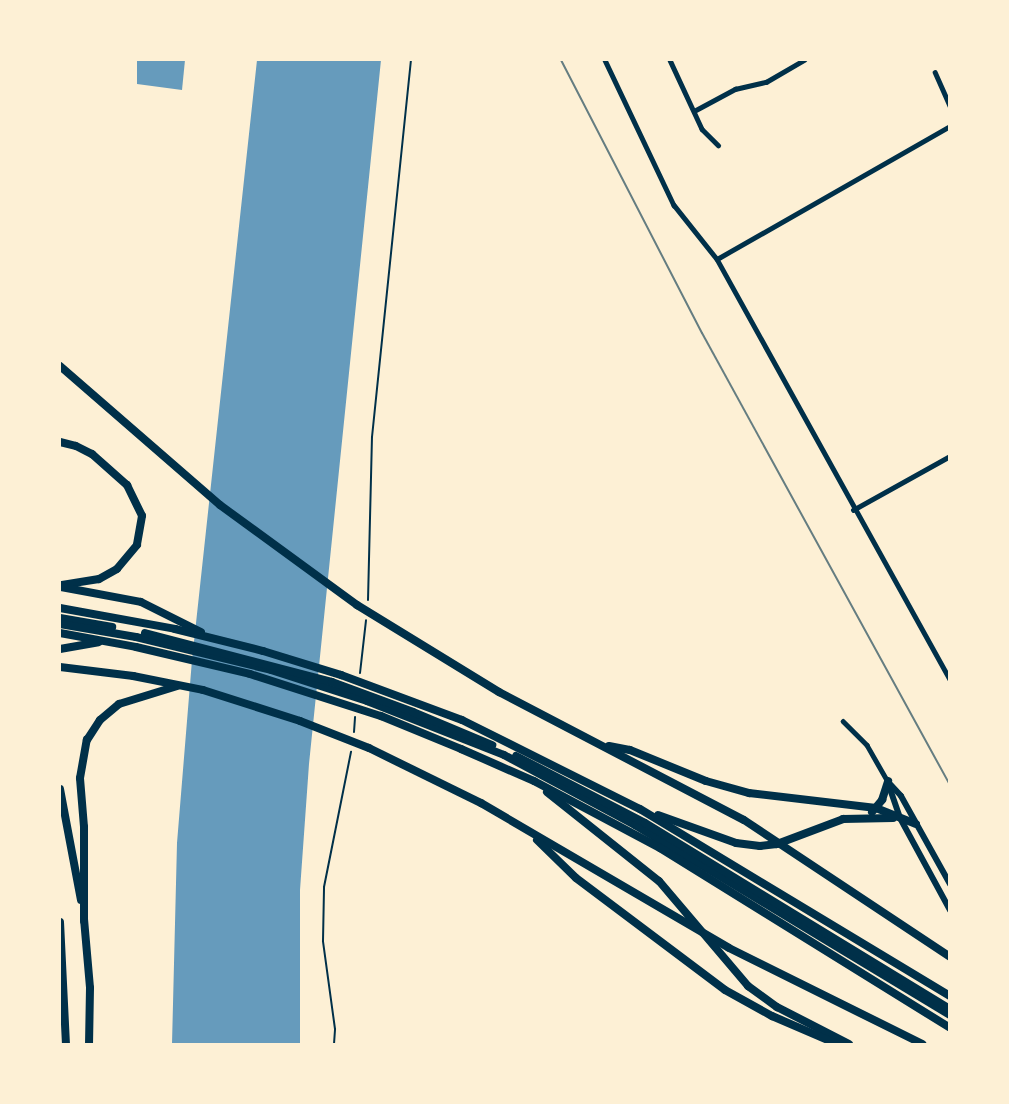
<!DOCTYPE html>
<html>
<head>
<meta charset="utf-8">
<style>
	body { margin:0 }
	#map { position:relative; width:1009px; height:1104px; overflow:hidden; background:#fdf0d5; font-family:"Open Sans",sans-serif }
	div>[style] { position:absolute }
	.water>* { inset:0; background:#669bbc }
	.path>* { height:2px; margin:-1px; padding:0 1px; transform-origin:1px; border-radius:1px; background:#003049 }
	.minor>* { height:4.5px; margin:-2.25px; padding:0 2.25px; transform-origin:2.25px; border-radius:2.25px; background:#003049 }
	.secondary>* { height:6px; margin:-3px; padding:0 3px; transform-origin:3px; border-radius:3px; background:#003049 }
	.motorway>* { height:8px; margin:-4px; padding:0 4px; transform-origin:4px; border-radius:4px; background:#003049 }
	.tram>* { height:2px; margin:-1px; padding:0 1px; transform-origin:1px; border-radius:1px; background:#657d81 }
	span { translate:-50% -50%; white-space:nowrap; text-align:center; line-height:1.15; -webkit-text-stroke:6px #fdf0d5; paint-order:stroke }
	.frame { position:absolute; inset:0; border:61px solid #fdf0d5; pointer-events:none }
</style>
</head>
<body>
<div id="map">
	<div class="water">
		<i style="clip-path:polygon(137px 60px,185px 60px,182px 90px,137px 84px)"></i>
		<i style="clip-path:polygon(257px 60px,381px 60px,309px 764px,300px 890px,300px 1044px,172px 1044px,177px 843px,192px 660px)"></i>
	</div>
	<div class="path">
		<i style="left:368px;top:600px;width:163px;rotate:-88.6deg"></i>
		<i style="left:372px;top:437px;width:379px;rotate:-84.1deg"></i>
		<i style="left:360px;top:673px;width:53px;rotate:-83.5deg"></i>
		<i style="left:354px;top:732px;width:15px;rotate:-86deg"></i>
		<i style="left:334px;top:1044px;width:15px;rotate:-86deg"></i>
		<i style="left:335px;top:1029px;width:89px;rotate:-97.8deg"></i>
		<i style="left:323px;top:941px;width:54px;rotate:-88.9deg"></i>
		<i style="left:324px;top:887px;width:138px;rotate:-78.7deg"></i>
	</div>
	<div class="minor">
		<i style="left:605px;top:60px;width:161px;rotate:64.6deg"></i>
		<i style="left:674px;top:205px;width:69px;rotate:51.5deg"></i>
		<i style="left:717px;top:259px;width:481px;rotate:61deg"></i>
		<i style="left:670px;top:60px;width:76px;rotate:65.1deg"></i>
		<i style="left:702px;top:129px;width:23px;rotate:45deg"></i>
		<i style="left:935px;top:72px;width:37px;rotate:66deg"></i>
		<i style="left:694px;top:111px;width:47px;rotate:-28.2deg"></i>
		<i style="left:735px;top:89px;width:32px;rotate:-13deg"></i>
		<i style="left:766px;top:82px;width:44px;rotate:-30.1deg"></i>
		<i style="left:717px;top:259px;width:268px;rotate:-29.7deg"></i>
		<i style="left:853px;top:510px;width:111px;rotate:-29.1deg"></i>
		<i style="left:843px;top:721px;width:34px;rotate:45deg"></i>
		<i style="left:867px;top:745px;width:40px;rotate:60.3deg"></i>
	</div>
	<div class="secondary">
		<i style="left:888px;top:783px;width:37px;rotate:71deg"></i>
		<i style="left:900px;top:818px;width:105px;rotate:61.5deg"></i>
		<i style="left:890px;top:784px;width:16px;rotate:47deg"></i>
		<i style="left:901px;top:796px;width:101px;rotate:60.9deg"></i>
	</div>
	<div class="motorway">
		<i style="left:60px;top:366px;width:212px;rotate:41deg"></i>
		<i style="left:220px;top:505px;width:170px;rotate:36.1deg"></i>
		<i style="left:357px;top:605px;width:167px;rotate:31.5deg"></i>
		<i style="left:499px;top:692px;width:276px;rotate:27.6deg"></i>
		<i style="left:744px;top:820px;width:247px;rotate:33.6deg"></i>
		<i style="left:60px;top:442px;width:16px;rotate:14deg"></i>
		<i style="left:76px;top:446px;width:18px;rotate:27deg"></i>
		<i style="left:92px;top:454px;width:47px;rotate:41.5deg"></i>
		<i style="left:127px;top:485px;width:34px;rotate:64deg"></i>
		<i style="left:142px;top:516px;width:29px;rotate:100deg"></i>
		<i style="left:137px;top:545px;width:31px;rotate:130deg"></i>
		<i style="left:117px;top:569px;width:21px;rotate:151deg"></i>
		<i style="left:99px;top:579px;width:39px;rotate:171deg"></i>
		<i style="left:61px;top:587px;width:81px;rotate:10.6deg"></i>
		<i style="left:141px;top:602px;width:67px;rotate:26.6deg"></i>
		<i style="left:60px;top:608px;width:117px;rotate:10.3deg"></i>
		<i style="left:175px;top:629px;width:91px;rotate:14deg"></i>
		<i style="left:263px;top:651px;width:82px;rotate:17.1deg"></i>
		<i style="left:341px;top:675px;width:129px;rotate:20.4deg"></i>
		<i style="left:462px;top:720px;width:199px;rotate:26.6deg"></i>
		<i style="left:640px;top:809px;width:362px;rotate:31.1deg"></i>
		<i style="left:60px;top:618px;width:53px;rotate:9.8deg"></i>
		<i style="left:60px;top:624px;width:77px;rotate:9.7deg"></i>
		<i style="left:136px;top:637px;width:139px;rotate:13.7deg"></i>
		<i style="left:271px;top:670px;width:101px;rotate:17.9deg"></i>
		<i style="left:367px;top:701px;width:147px;rotate:21.5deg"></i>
		<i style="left:504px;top:755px;width:149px;rotate:28.1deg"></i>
		<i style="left:635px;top:825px;width:368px;rotate:31.1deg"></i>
		<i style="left:60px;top:633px;width:77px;rotate:10.4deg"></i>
		<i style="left:136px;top:647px;width:117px;rotate:13.3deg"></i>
		<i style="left:250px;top:674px;width:138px;rotate:17.8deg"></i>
		<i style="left:381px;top:716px;width:87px;rotate:22.4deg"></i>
		<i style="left:461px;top:749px;width:80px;rotate:23.7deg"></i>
		<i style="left:534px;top:781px;width:143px;rotate:28deg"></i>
		<i style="left:660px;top:848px;width:341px;rotate:31.8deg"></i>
		<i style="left:145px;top:633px;width:193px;rotate:14.7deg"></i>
		<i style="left:332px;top:682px;width:86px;rotate:20.3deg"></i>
		<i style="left:413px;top:712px;width:86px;rotate:22.7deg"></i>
		<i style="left:60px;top:649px;width:39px;rotate:-10deg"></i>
		<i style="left:60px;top:667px;width:74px;rotate:7deg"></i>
		<i style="left:133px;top:676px;width:71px;rotate:11.3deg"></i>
		<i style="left:203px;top:690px;width:102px;rotate:17.7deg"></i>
		<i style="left:300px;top:721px;width:74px;rotate:21.4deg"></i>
		<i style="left:369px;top:748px;width:125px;rotate:26.2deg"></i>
		<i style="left:481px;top:803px;width:287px;rotate:30.3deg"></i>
		<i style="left:729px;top:948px;width:216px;rotate:26.4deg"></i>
		<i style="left:609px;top:746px;width:21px;rotate:11deg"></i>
		<i style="left:630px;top:750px;width:82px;rotate:22.2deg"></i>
		<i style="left:706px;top:781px;width:45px;rotate:15.6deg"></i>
		<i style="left:749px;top:793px;width:128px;rotate:6.7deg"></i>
		<i style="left:876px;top:808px;width:43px;rotate:21.8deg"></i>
		<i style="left:516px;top:756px;width:145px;rotate:27.4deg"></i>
		<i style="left:645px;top:823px;width:357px;rotate:31.4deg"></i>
		<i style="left:60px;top:789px;width:113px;rotate:79.3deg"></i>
		<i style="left:547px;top:792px;width:143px;rotate:38.5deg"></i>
		<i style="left:659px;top:881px;width:138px;rotate:49.7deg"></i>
		<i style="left:748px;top:986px;width:36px;rotate:36deg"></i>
		<i style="left:777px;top:1007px;width:81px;rotate:27.2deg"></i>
		<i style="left:872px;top:812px;width:16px;rotate:-50deg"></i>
		<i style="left:882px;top:800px;width:20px;rotate:-72deg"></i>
		<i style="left:658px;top:815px;width:83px;rotate:19.7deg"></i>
		<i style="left:736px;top:843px;width:24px;rotate:7deg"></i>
		<i style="left:760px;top:846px;width:17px;rotate:-7deg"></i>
		<i style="left:777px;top:844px;width:71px;rotate:-20.7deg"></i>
		<i style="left:843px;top:819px;width:50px;rotate:-1.1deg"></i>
		<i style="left:537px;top:840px;width:54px;rotate:44.3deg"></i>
		<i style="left:576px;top:878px;width:186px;rotate:36.9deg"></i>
		<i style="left:725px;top:990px;width:54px;rotate:29deg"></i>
		<i style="left:772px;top:1016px;width:71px;rotate:23.3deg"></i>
		<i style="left:84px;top:919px;width:69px;rotate:85deg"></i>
		<i style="left:90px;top:988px;width:56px;rotate:91deg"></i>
		<i style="left:84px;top:921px;width:94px;rotate:-90deg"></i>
		<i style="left:84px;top:827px;width:49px;rotate:-94.7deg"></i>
		<i style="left:80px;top:778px;width:39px;rotate:-80deg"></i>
		<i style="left:87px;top:740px;width:24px;rotate:-57deg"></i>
		<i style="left:100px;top:720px;width:25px;rotate:-40deg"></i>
		<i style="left:119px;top:704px;width:61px;rotate:-17.2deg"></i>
		<i style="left:60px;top:922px;width:122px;rotate:87.2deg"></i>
	</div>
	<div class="tram">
		<i style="left:561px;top:60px;width:307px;rotate:62.7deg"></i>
		<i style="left:702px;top:333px;width:516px;rotate:61.25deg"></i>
	</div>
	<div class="frame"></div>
</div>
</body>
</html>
